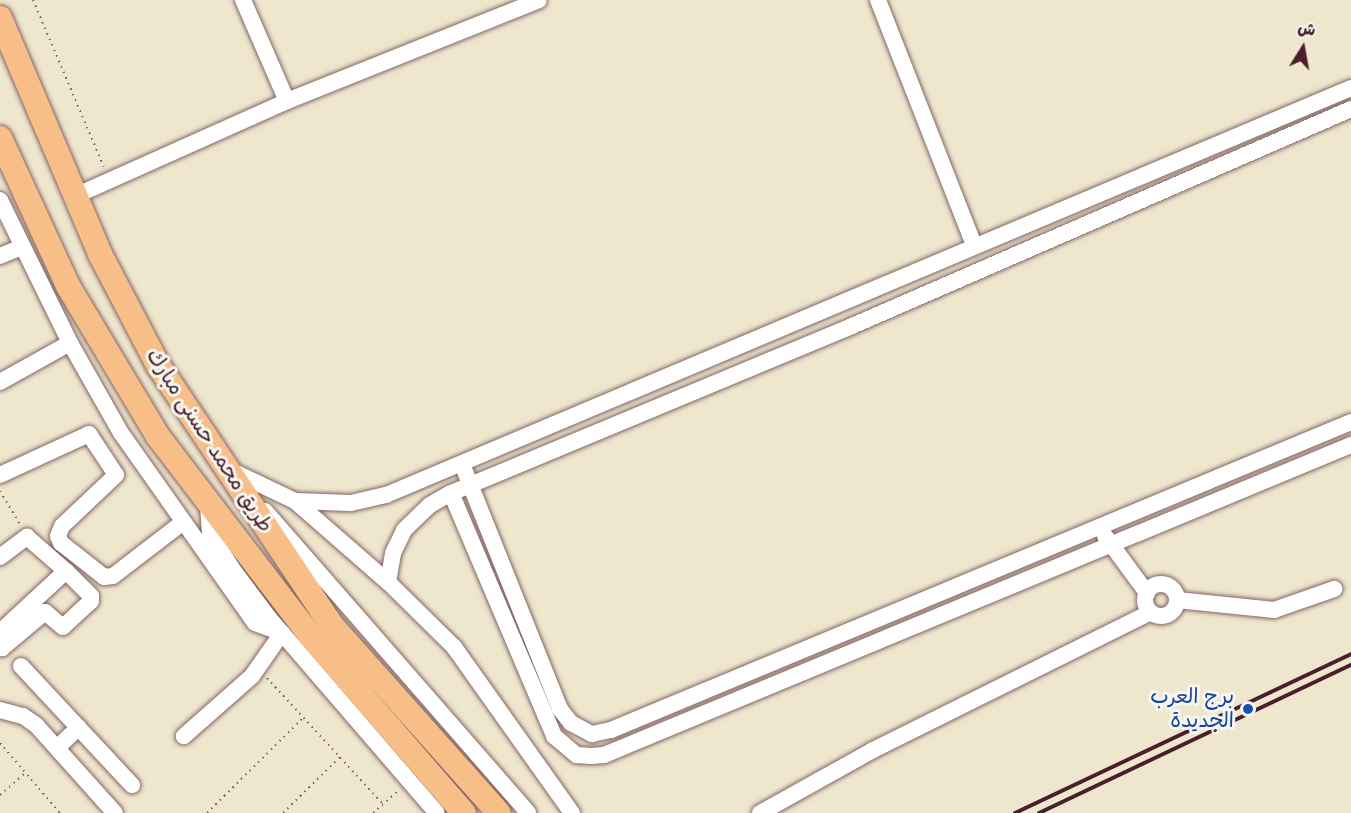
<!DOCTYPE html>
<html>
<head>
<meta charset="utf-8">
<style>
	body { margin:0 }
	#map { position:relative; width:1351px; height:813px; overflow:hidden; background:#efe6ce; font-family:Mynerve,"Playpen Sans Arabic",sans-serif }
	div>[style] { position:absolute }
	.path>* { height:2px; margin-top:-1px; transform-origin:0; background:repeating-linear-gradient(90deg,#846564 0 1.5px,transparent 0 6px) }
	.roads { filter:drop-shadow(0 0 2px #846564) drop-shadow(0 0 2px #846564) }
	.minor>* { height:16px; margin:-8px; padding:0 8px; transform-origin:8px; border-radius:8px; background:#fff }
	.minor>.ring { margin:-8px; padding:0; box-sizing:content-box; background:none; border:16px solid #fff; border-radius:50% }
	.highway>* { height:24px; margin:-12px; padding:0 12px; transform-origin:12px; border-radius:12px; background:#f7be88 }
	.rail>* { height:4px; margin:-2px; padding:0 2px; transform-origin:2px; border-radius:2px; background:#4a1f2b }
	.dots>* { width:16px; height:16px; translate:-50% -50%; box-sizing:border-box; border:3px solid #f6f6f2; border-radius:50% }
	span { translate:-50% -50%; white-space:nowrap; text-align:center; line-height:1.15; -webkit-text-stroke:6px #f6f6f2; paint-order:stroke }
	.street-label { font-size:21px; color:#4a1f2b }
	.transit-label { font-size:21px; color:#164399 }
	.right { translate:-100% -50%; text-align:right }
	.north { position:absolute; left:1273px; top:18px; width:60px; height:60px; -webkit-text-stroke:4px #f6f6f2; paint-order:stroke; rotate:11deg; font-size:16px; font-weight:700; line-height:24px; text-align:center; color:#4a1f2b }
	.north::after { content:''; display:block; margin:auto; width:21px; height:27px; background:#4a1f2b; clip-path:polygon(50% 0,100% 100%,50% 72%,0 100%) }
</style>
</head>
<body>
<div id="map">
	<div class="path">
		<i style="left:33px;top:0;width:181px;rotate:67deg"></i>
		<i style="left:0;top:491px;width:39px;rotate:59deg"></i>
		<i style="left:267px;top:678px;width:171px;rotate:47.4deg"></i>
		<i style="left:0;top:743px;width:92px;rotate:49.4deg"></i>
		<i style="left:0;top:795px;width:33px;rotate:-41deg"></i>
		<i style="left:207px;top:813px;width:135px;rotate:-44.7deg"></i>
		<i style="left:283px;top:813px;width:80px;rotate:-44.5deg"></i>
		<i style="left:373px;top:813px;width:33px;rotate:-41deg"></i>
	</div>
	<div class="roads">
		<div class="minor">
			<i style="left:243px;top:0;width:110px;rotate:66.5deg"></i>
			<i style="left:878px;top:0;width:263px;rotate:68.6deg"></i>
			<i style="left:75px;top:196px;width:232px;rotate:-24.1deg"></i>
			<i style="left:287px;top:101px;width:271px;rotate:-21.8deg"></i>
			<i style="left:0;top:200px;width:159px;rotate:63.9deg"></i>
			<i style="left:70px;top:343px;width:103px;rotate:60.5deg"></i>
			<i style="left:121px;top:433px;width:232px;rotate:54.8deg"></i>
			<i style="left:255px;top:623px;width:29px;rotate:20deg"></i>
			<i style="left:282px;top:633px;width:52px;rotate:124.9deg"></i>
			<i style="left:252px;top:676px;width:91px;rotate:138.6deg"></i>
			<i style="left:0;top:256px;width:23px;rotate:-23deg"></i>
			<i style="left:0;top:382px;width:80px;rotate:-29.1deg"></i>
			<i style="left:462px;top:464px;width:264px;rotate:68.2deg"></i>
			<i style="left:560px;top:709px;width:18px;rotate:52deg"></i>
			<i style="left:571px;top:723px;width:24px;rotate:28deg"></i>
			<i style="left:592px;top:734px;width:19px;rotate:-12deg"></i>
			<i style="left:611px;top:730px;width:802px;rotate:-22.6deg"></i>
			<i style="left:230px;top:470px;width:72px;rotate:25.5deg"></i>
			<i style="left:295px;top:501px;width:123px;rotate:41.1deg"></i>
			<i style="left:388px;top:582px;width:93px;rotate:44.6deg"></i>
			<i style="left:454px;top:647px;width:204px;rotate:54.6deg"></i>
			<i style="left:0;top:475px;width:98px;rotate:-24.7deg"></i>
			<i style="left:89px;top:434px;width:49px;rotate:56.6deg"></i>
			<i style="left:116px;top:475px;width:74px;rotate:136.6deg"></i>
			<i style="left:62px;top:526px;width:11px;rotate:112deg"></i>
			<i style="left:58px;top:536px;width:8px;rotate:67deg"></i>
			<i style="left:61px;top:543px;width:55px;rotate:38.3deg"></i>
			<i style="left:104px;top:577px;width:9px;rotate:-6deg"></i>
			<i style="left:113px;top:576px;width:88px;rotate:-37.6deg"></i>
			<i style="left:451px;top:493px;width:264px;rotate:67deg"></i>
			<i style="left:554px;top:736px;width:30px;rotate:40deg"></i>
			<i style="left:577px;top:755px;width:14px;rotate:4deg"></i>
			<i style="left:591px;top:756px;width:13px;rotate:-4deg"></i>
			<i style="left:604px;top:755px;width:809px;rotate:-22.54deg"></i>
			<i style="left:295px;top:501px;width:56px;rotate:2deg"></i>
			<i style="left:351px;top:503px;width:36px;rotate:-13deg"></i>
			<i style="left:386px;top:495px;width:1047px;rotate:-22.87deg"></i>
			<i style="left:208px;top:505px;width:28px;rotate:86deg"></i>
			<i style="left:210px;top:533px;width:40px;rotate:58deg"></i>
			<i style="left:231px;top:567px;width:64px;rotate:53.3deg"></i>
			<i style="left:269px;top:618px;width:257px;rotate:49.3deg"></i>
			<i style="left:265px;top:511px;width:400px;rotate:48.9deg"></i>
			<i style="left:1105px;top:536px;width:71px;rotate:53.6deg"></i>
			<i style="left:0;top:557px;width:34px;rotate:-37deg"></i>
			<i style="left:27px;top:537px;width:52px;rotate:41.1deg"></i>
			<i style="left:66px;top:571px;width:90px;rotate:137.3deg"></i>
			<i style="left:388px;top:582px;width:29px;rotate:-80deg"></i>
			<i style="left:393px;top:553px;width:25px;rotate:-64deg"></i>
			<i style="left:404px;top:530px;width:36px;rotate:-44deg"></i>
			<i style="left:430px;top:505px;width:24px;rotate:-30deg"></i>
			<i style="left:451px;top:493px;width:434px;rotate:-22.6deg"></i>
			<i style="left:852px;top:326px;width:544px;rotate:-23.5deg"></i>
			<i class="ring" style="left:1145px;top:584px;width:16px;height:16px"></i>
			<i style="left:1177px;top:600px;width:98px;rotate:5.9deg"></i>
			<i style="left:1274px;top:610px;width:64px;rotate:-19.3deg"></i>
			<i style="left:0;top:645px;width:4px;rotate:56deg"></i>
			<i style="left:2px;top:648px;width:56px;rotate:-39.9deg"></i>
			<i style="left:45px;top:612px;width:23px;rotate:40deg"></i>
			<i style="left:63px;top:627px;width:38px;rotate:-43deg"></i>
			<i style="left:91px;top:601px;width:5px;rotate:-90deg"></i>
			<i style="left:91px;top:596px;width:35px;rotate:-135deg"></i>
			<i style="left:21px;top:666px;width:163px;rotate:47deg"></i>
			<i style="left:0;top:710px;width:24px;rotate:15deg"></i>
			<i style="left:23px;top:716px;width:16px;rotate:35deg"></i>
			<i style="left:36px;top:725px;width:118px;rotate:48.1deg"></i>
			<i style="left:57px;top:748px;width:30px;rotate:-44deg"></i>
			<i style="left:760px;top:813px;width:129px;rotate:-29.1deg"></i>
			<i style="left:873px;top:750px;width:310px;rotate:-26.4deg"></i>
		</div>
		<div class="highway">
			<i style="left:0;top:18px;width:256px;rotate:67deg"></i>
			<i style="left:100px;top:254px;width:125px;rotate:62.4deg"></i>
			<i style="left:158px;top:365px;width:315px;rotate:56.3deg"></i>
			<i style="left:333px;top:627px;width:249px;rotate:48.3deg"></i>
			<i style="left:0;top:138px;width:163px;rotate:65.3deg"></i>
			<i style="left:68px;top:286px;width:174px;rotate:59.1deg"></i>
			<i style="left:157px;top:435px;width:258px;rotate:52.6deg"></i>
			<i style="left:314px;top:640px;width:229px;rotate:49.1deg"></i>
		</div>
	</div>
	<div class="rail">
		<i style="left:1015px;top:813px;width:372px;rotate:-25.3deg"></i>
		<i style="left:1039px;top:813px;width:345px;rotate:-25.4deg"></i>
	</div>
	<div class="dots">
		<i style="left:1248px;top:709px;background:#1a4fb4"></i>
	</div>
	<div class="street-label">
		<span style="left:209px;top:441px;rotate:57deg">طريق محمد حسنى مبارك</span>
	</div>
	<div class="transit-label">
		<span class="right" style="left:1234px;top:709px">برج العرب<br>الجديدة</span>
	</div>
	<div class="north">ش</div>
</div>
</body>
</html>
